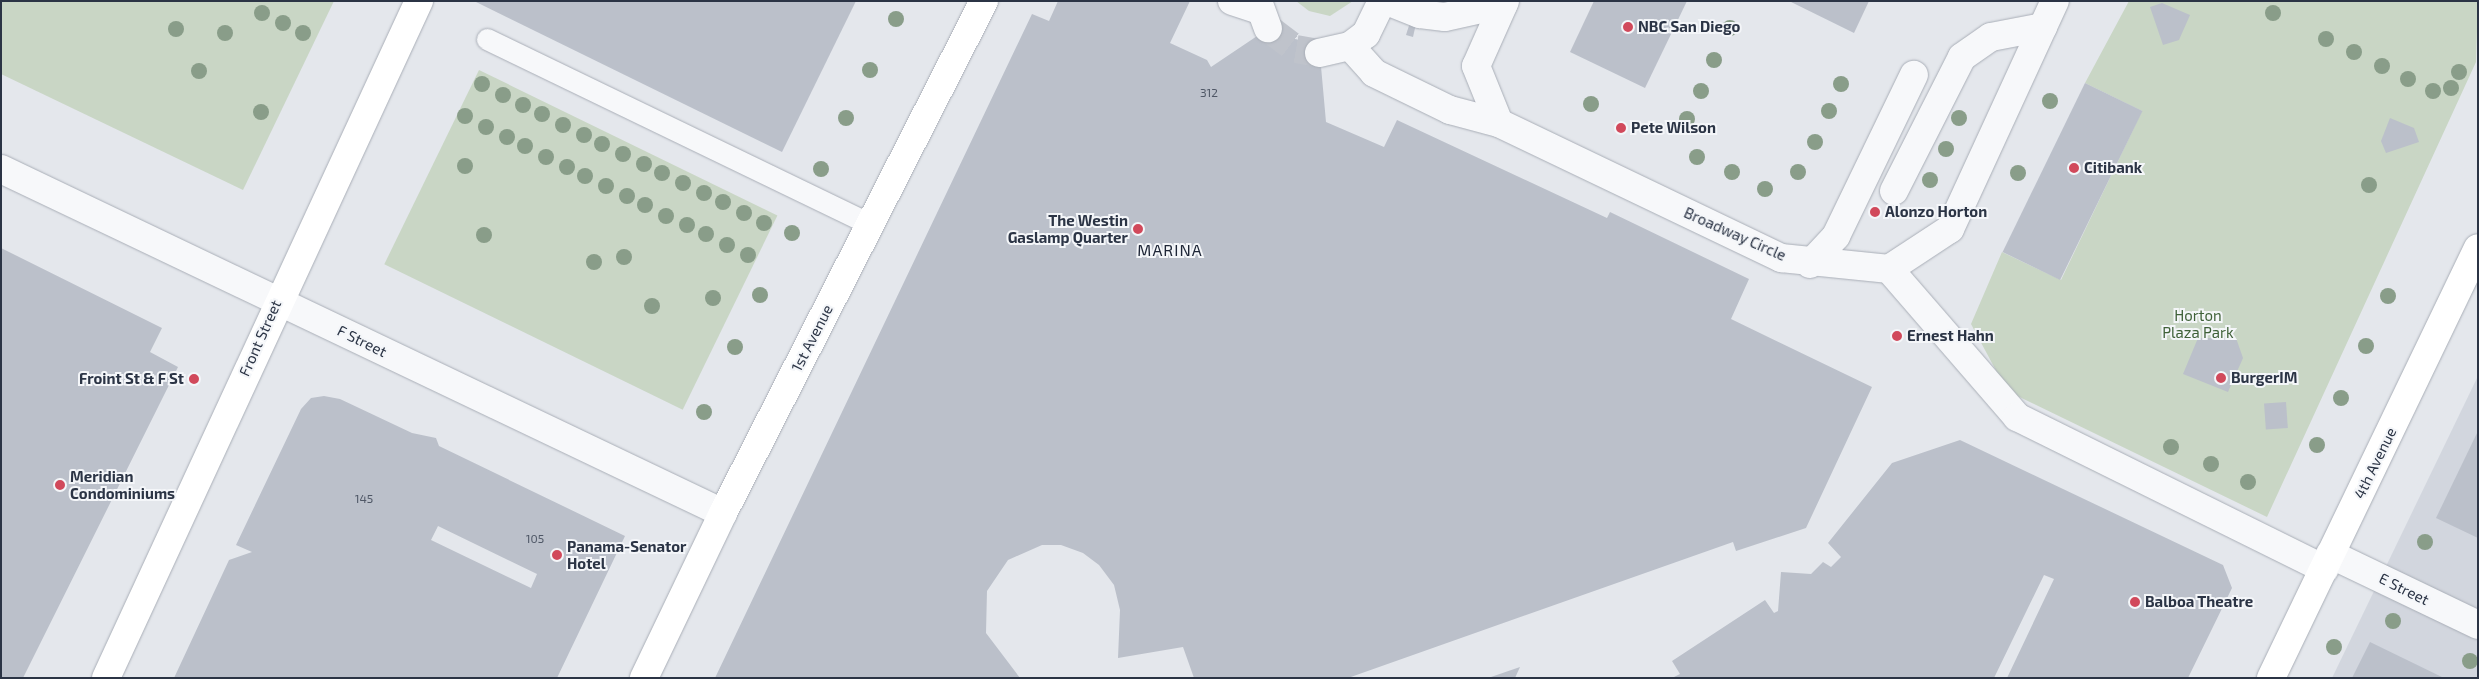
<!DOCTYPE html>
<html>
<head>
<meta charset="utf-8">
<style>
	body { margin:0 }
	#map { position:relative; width:2479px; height:679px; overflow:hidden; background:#e4e7ec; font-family:"Exo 2",sans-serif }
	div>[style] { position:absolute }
	.built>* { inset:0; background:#d2d6de }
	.green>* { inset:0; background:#c9d6c5; transform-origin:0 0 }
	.building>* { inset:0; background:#bbc0ca; transform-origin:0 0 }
	.minor-tunnel>* { height:28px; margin-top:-14px; transform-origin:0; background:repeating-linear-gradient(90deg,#bfc3cb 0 28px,transparent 0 42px) }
	.roads { filter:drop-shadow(0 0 1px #a9aeb7) drop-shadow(0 0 1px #a9aeb7) }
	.service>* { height:21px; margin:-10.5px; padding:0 10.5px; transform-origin:10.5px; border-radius:10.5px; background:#f7f8fa }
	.pedestrian>* { height:28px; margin:-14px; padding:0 14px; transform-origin:14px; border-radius:14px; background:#f7f8fa }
	.minor>* { height:28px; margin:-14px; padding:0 14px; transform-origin:14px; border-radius:14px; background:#f7f8fa }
	.tertiary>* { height:28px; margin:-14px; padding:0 14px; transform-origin:14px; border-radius:14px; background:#f7f8fa }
	.secondary>* { height:28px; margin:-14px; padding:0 14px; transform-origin:14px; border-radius:14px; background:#fff }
	.trees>* { width:16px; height:16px; margin:-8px; border-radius:50%; background:#899d89 }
	.dots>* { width:14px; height:14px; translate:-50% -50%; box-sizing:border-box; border:2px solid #f4f6f9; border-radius:50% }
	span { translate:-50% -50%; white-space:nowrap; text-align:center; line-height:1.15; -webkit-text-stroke:4px #f4f6f9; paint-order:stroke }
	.number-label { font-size:12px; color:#4f5766 }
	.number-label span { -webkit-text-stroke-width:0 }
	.poi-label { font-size:15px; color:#2b3445; font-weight:700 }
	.left { translate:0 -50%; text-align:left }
	.right { translate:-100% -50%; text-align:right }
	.street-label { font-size:15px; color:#2b3445 }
	.park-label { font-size:15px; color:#3f6138 }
	.neighbourhood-label { font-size:16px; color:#1d2536; letter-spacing:1px }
	.frame { position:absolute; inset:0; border:2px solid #2b3445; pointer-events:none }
</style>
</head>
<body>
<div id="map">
	<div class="built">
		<i style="clip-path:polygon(2478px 376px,2478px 678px,2332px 678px)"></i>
	</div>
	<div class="green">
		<i style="clip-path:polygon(1px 1px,334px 1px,243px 190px,1px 74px)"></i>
		<i style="clip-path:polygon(1296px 1px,1353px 1px,1330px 16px,1309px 11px)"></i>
		<i style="clip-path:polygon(2129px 1px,2478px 1px,2476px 62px,2267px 517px,2007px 391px,1971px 324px,2002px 252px,2061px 280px,2142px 111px,2085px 83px)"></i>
		<i style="left:479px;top:70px;width:332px;height:216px;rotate:26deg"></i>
	</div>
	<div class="building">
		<i style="clip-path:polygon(474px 1px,856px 1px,782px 152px)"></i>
		<i style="clip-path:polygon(1058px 1px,1190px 1px,1170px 43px,1207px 60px,1211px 67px,1275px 24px,1295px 39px,1319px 44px,1326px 122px,1384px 147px,1397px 120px,1607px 218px,1610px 212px,1749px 279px,1731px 319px,1872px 387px,1806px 528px,1736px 551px,1733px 542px,1348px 678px,1194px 678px,1183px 647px,1118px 658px,1120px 610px,1114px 585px,1099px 565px,1083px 553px,1061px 545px,1042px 545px,1008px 560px,987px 591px,986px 633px,1020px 678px,715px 678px,1032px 14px,1049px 21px)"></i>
		<i style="clip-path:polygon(1594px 1px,1687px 1px,1645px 88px,1570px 52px)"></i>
		<i style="clip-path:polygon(1789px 1px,1869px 1px,1854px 33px)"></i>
		<i style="clip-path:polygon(2162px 3px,2190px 15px,2179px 40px,2163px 45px,2150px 7px)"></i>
		<i style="clip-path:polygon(1420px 6px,1413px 37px,1406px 35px,1413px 13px)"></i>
		<i style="left:2085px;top:83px;width:64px;height:188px;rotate:26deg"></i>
		<i style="clip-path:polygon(2390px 118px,2414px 128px,2419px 142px,2386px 153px,2381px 141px)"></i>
		<i style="clip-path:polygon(1px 248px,162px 328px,150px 352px,178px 367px,23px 678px,1px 678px)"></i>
		<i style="clip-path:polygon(2198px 338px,2236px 338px,2243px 358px,2228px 392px,2183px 374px)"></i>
		<i style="clip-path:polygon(evenodd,324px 396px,340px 399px,412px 433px,436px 438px,439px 446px,625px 536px,557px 678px,174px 678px,229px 560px,252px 552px,236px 545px,301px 409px,311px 398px,324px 396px,438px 526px,537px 574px,531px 588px,431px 540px,438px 526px)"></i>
		<i style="left:2286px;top:402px;width:26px;height:22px;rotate:86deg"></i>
		<i style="clip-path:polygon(2478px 431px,2478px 538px,2436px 518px)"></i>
		<i style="clip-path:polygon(1960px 440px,2223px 565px,2232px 588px,2188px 678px,2007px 678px,2054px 579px,2044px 575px,1994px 678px,1672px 678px,1680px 674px,1672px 661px,1765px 600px,1774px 613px,1778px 611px,1781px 572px,1811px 574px,1823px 562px,1831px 567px,1841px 557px,1828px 543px,1892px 463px)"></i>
		<i style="clip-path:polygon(2370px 642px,2444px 678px,2352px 678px)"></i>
		<i style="clip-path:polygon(1520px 667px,1515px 678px,1491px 678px,1491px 677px)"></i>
	</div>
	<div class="minor-tunnel">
		<i style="left:1268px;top:28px;width:35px;rotate:37deg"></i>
		<i style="left:1296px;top:49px;width:23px;rotate:10deg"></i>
	</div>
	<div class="roads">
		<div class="service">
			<i style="left:487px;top:39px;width:425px;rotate:25.8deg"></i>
		</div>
		<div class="pedestrian">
			<i style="left:1889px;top:269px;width:196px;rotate:49.1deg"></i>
			<i style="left:2017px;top:417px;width:343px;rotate:26.3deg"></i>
		</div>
		<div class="minor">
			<i style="left:1232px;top:1px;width:28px;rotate:18deg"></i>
			<i style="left:1258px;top:1px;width:29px;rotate:70deg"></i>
			<i style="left:1319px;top:53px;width:32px;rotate:-13deg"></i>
			<i style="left:1350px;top:46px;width:20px;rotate:-37deg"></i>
			<i style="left:1366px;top:34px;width:37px;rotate:-64deg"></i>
		</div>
		<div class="tertiary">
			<i style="left:1387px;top:1px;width:35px;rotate:22deg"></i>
			<i style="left:1420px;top:14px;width:25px;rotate:7deg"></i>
			<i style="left:1445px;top:17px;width:60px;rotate:-12.4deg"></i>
			<i style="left:1505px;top:1px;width:71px;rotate:114deg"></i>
			<i style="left:1476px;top:66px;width:61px;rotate:68deg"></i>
			<i style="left:1499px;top:123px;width:313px;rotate:25.6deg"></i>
			<i style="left:1781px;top:258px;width:109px;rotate:5.8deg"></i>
			<i style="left:1889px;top:269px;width:73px;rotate:-33.3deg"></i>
			<i style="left:1950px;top:229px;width:251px;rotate:-65.3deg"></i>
			<i style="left:1350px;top:46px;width:36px;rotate:48deg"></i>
			<i style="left:1374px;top:73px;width:85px;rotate:26deg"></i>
			<i style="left:1450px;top:110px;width:51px;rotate:14.9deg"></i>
			<i style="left:1px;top:169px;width:800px;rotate:25.48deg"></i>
			<i style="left:1894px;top:191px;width:150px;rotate:-63.1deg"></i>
			<i style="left:1962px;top:57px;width:35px;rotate:-35deg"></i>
			<i style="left:1991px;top:37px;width:53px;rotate:-10.9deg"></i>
			<i style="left:1810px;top:264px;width:38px;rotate:-47deg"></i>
			<i style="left:1836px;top:236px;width:179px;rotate:-64.2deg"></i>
			<i style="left:2330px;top:554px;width:164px;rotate:25.6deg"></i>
		</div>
		<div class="secondary">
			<i style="left:106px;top:678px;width:746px;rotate:-65.19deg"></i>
			<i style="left:644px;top:678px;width:183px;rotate:-64.4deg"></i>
			<i style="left:723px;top:513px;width:575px;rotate:-62.99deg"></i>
			<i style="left:2271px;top:678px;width:477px;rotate:-64.3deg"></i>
		</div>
	</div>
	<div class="trees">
		<i style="left:262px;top:13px"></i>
		<i style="left:2273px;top:13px"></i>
		<i style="left:896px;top:19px"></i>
		<i style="left:283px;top:23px"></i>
		<i style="left:1730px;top:28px"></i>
		<i style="left:176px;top:29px"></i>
		<i style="left:225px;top:33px"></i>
		<i style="left:303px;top:33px"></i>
		<i style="left:2326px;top:39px"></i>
		<i style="left:2354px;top:52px"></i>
		<i style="left:1714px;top:60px"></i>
		<i style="left:2382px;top:66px"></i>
		<i style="left:870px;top:70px"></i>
		<i style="left:199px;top:71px"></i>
		<i style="left:2459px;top:72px"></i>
		<i style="left:2408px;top:79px"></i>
		<i style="left:482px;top:84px"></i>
		<i style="left:1841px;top:84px"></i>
		<i style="left:2451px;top:88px"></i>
		<i style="left:1701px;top:91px"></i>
		<i style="left:2433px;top:91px"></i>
		<i style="left:503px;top:95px"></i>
		<i style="left:2050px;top:101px"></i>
		<i style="left:1591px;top:104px"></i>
		<i style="left:523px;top:105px"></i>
		<i style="left:1829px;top:111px"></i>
		<i style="left:261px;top:112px"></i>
		<i style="left:542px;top:114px"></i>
		<i style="left:465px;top:116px"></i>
		<i style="left:846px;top:118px"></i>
		<i style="left:1959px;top:118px"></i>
		<i style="left:1687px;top:119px"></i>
		<i style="left:563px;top:125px"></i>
		<i style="left:486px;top:127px"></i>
		<i style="left:584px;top:135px"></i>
		<i style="left:507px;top:137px"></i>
		<i style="left:1815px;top:142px"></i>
		<i style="left:602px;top:144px"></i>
		<i style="left:525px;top:146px"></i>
		<i style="left:1946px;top:149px"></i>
		<i style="left:623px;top:154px"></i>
		<i style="left:546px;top:157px"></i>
		<i style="left:1697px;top:157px"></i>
		<i style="left:644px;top:164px"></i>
		<i style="left:465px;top:166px"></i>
		<i style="left:567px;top:167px"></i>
		<i style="left:821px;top:169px"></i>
		<i style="left:1732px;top:172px"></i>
		<i style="left:1798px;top:172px"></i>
		<i style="left:662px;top:173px"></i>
		<i style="left:2018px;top:173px"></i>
		<i style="left:585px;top:176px"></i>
		<i style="left:1930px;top:180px"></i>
		<i style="left:683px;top:183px"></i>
		<i style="left:2369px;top:185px"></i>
		<i style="left:606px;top:186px"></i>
		<i style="left:1765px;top:189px"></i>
		<i style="left:704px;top:193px"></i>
		<i style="left:627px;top:196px"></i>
		<i style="left:723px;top:202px"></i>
		<i style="left:645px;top:205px"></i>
		<i style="left:744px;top:213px"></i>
		<i style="left:666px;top:216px"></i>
		<i style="left:764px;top:223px"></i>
		<i style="left:687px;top:225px"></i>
		<i style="left:792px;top:233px"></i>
		<i style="left:706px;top:234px"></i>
		<i style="left:484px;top:235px"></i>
		<i style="left:727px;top:245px"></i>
		<i style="left:748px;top:255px"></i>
		<i style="left:624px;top:257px"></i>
		<i style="left:594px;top:262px"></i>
		<i style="left:760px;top:295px"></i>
		<i style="left:2388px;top:296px"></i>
		<i style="left:713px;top:298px"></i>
		<i style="left:652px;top:306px"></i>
		<i style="left:2366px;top:346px"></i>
		<i style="left:735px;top:347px"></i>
		<i style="left:2341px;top:398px"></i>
		<i style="left:704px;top:412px"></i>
		<i style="left:2317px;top:445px"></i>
		<i style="left:2171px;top:447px"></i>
		<i style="left:2211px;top:464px"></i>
		<i style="left:2248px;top:482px"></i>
		<i style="left:2425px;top:542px"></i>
		<i style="left:2393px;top:621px"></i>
		<i style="left:2334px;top:647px"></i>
		<i style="left:2470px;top:661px"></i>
	</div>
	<div class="dots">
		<i style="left:1628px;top:27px;background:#d1495b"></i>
		<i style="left:1621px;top:128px;background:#d1495b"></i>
		<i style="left:2074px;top:168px;background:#d1495b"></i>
		<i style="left:1875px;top:212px;background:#d1495b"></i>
		<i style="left:1138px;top:229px;background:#d1495b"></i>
		<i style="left:1897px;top:336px;background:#d1495b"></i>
		<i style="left:2221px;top:378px;background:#d1495b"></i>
		<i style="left:194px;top:379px;background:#d1495b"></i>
		<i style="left:60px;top:485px;background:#d1495b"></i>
		<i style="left:557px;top:555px;background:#d1495b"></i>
		<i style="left:2135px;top:602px;background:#d1495b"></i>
	</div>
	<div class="number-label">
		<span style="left:1209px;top:93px">312</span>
		<span style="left:364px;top:499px">145</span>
		<span style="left:535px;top:539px">105</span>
	</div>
	<div class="poi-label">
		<span class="left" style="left:1638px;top:27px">NBC San Diego</span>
		<span class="left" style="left:1631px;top:128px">Pete Wilson</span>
		<span class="left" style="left:2084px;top:168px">Citibank</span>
		<span class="left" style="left:1885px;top:212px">Alonzo Horton</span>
		<span class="right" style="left:1128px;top:229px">The Westin<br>Gaslamp Quarter</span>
		<span class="left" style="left:1907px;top:336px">Ernest Hahn</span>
		<span class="left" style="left:2231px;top:378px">BurgerIM</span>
		<span class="right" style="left:184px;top:379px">Froint St &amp; F St</span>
		<span class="left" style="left:70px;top:485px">Meridian<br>Condominiums</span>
		<span class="left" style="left:567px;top:555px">Panama-Senator<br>Hotel</span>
		<span class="left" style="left:2145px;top:602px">Balboa Theatre</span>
	</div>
	<div class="street-label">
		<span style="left:1735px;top:234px;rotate:24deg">Broadway Circle</span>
		<span style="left:260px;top:338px;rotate:-66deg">Front Street</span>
		<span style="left:812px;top:338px;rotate:-63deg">1st Avenue</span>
		<span style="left:362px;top:341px;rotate:26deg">F Street</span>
		<span style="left:2375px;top:463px;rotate:-64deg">4th Avenue</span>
		<span style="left:2404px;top:589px;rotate:26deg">E Street</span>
	</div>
	<div class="park-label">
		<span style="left:2198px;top:324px">Horton<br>Plaza Park</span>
	</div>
	<div class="neighbourhood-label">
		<span style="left:1170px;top:250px">MARINA</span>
	</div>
	<div class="frame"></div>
</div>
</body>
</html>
